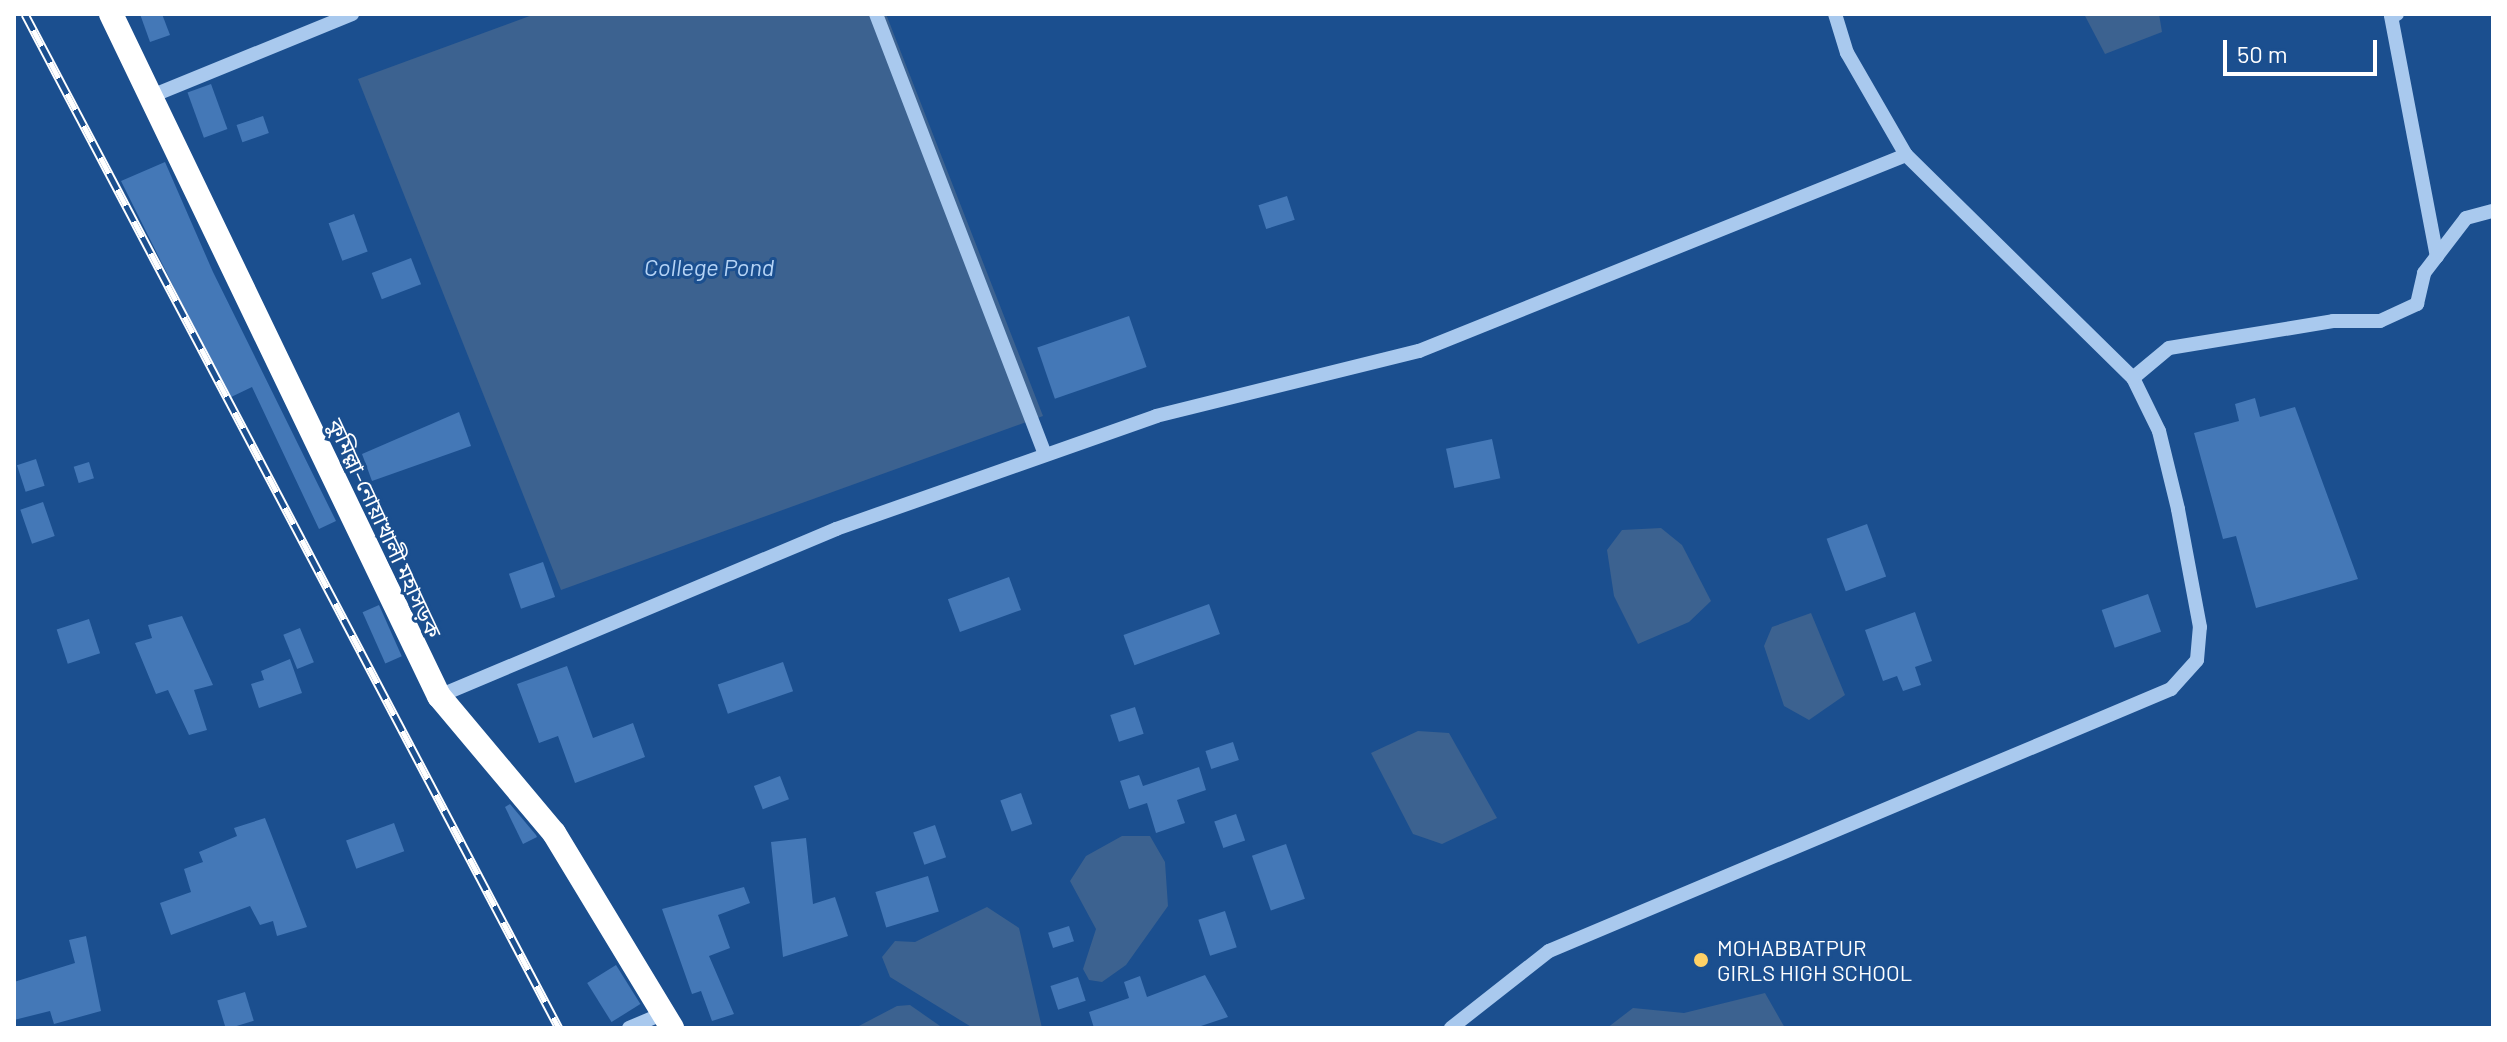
<!DOCTYPE html>
<html>
<head>
<meta charset="utf-8">
<style>
	body { margin:0 }
	#map { position:relative; width:2507px; height:1042px; overflow:hidden; background:#1b4f8f; font-family:Barlow,"Noto Sans Bengali",sans-serif }
	div>[style] { position:absolute }
	.water>* { inset:0; background:#3c6290 }
	.building>* { inset:0; background:#4478b7; transform-origin:0 0 }
	.minor>* { height:14px; margin:-7px; padding:0 7px; transform-origin:7px; border-radius:7px; background:#a9c9ee }
	.highway>* { height:24px; margin:-12px; padding:0 12px; transform-origin:12px; border-radius:12px; background:#fff }
	.rail>* { height:9px; margin-top:-4.5px; transform-origin:0; background:repeating-linear-gradient(90deg,#1b4f8f 0 18px,#fff 0 36px); box-sizing:border-box; border-block:2px solid #fff }
	.dots>* { width:22px; height:22px; translate:-50% -50%; box-sizing:border-box; border:4px solid #1b4f8f; border-radius:50% }
	span { translate:-50% -50%; white-space:nowrap; text-align:center; line-height:1.15; -webkit-text-stroke:6px #1b4f8f; paint-order:stroke }
	.street-label { font-size:22px; color:#fff }
	.poi-label { font-size:22px; color:#fff }
	.left { translate:0 -50%; text-align:left }
	.water-label { font-size:24px; color:#b5d3f5; font-style:italic }
	.frame { position:absolute; inset:0; border:16px solid #fff; pointer-events:none }
	.scale { position:absolute; left:2223px; top:40px; width:154px; height:36px; box-sizing:border-box; border:4px solid #fff; border-top:0; padding-left:10px; font-size:24px; line-height:28px; white-space:nowrap; color:#fff; -webkit-text-stroke:6px #1b4f8f; paint-order:stroke }
</style>
</head>
<body>
<div id="map">
	<div class="water">
		<i style="clip-path:polygon(535px 14px,886px 14px,1043px 416px,561px 590px,358px 79px)"></i>
		<i style="clip-path:polygon(2084px 14px,2159px 14px,2162px 32px,2105px 54px)"></i>
		<i style="clip-path:polygon(1661px 528px,1682px 545px,1711px 601px,1689px 622px,1638px 644px,1614px 596px,1607px 550px,1622px 530px)"></i>
		<i style="clip-path:polygon(1811px 613px,1845px 695px,1809px 720px,1784px 706px,1764px 646px,1772px 627px)"></i>
		<i style="clip-path:polygon(1418px 731px,1449px 733px,1497px 818px,1442px 844px,1413px 834px,1371px 753px)"></i>
		<i style="clip-path:polygon(1122px 836px,1150px 836px,1165px 862px,1168px 906px,1126px 965px,1102px 982px,1089px 980px,1083px 969px,1096px 929px,1070px 881px,1086px 856px)"></i>
		<i style="clip-path:polygon(987px 907px,1019px 928px,1042px 1028px,973px 1028px,890px 977px,882px 957px,895px 941px,915px 942px)"></i>
		<i style="clip-path:polygon(1765px 993px,1785px 1028px,1607px 1028px,1633px 1008px,1684px 1013px)"></i>
		<i style="clip-path:polygon(910px 1005px,943px 1028px,855px 1028px,897px 1006px)"></i>
	</div>
	<div class="building">
		<i style="clip-path:polygon(140px 14px,162px 14px,170px 35px,150px 42px)"></i>
		<i style="left:211px;top:84px;width:48px;height:25px;rotate:70deg"></i>
		<i style="left:263px;top:116px;width:18px;height:28px;rotate:71deg"></i>
		<i style="clip-path:polygon(165px 162px,213px 272px,336px 521px,319px 529px,252px 387px,229px 398px,121px 181px)"></i>
		<i style="left:1287px;top:196px;width:25px;height:30px;rotate:72deg"></i>
		<i style="left:354px;top:214px;width:40px;height:27px;rotate:70deg"></i>
		<i style="left:411px;top:258px;width:28px;height:42px;rotate:69deg"></i>
		<i style="left:1129px;top:316px;width:54px;height:97px;rotate:71deg"></i>
		<i style="clip-path:polygon(2255px 398px,2260px 417px,2295px 407px,2358px 579px,2256px 608px,2236px 536px,2223px 539px,2194px 433px,2239px 421px,2235px 404px)"></i>
		<i style="clip-path:polygon(459px 412px,471px 446px,372px 481px,362px 454px)"></i>
		<i style="left:1492px;top:439px;width:40px;height:47px;rotate:78deg"></i>
		<i style="left:36px;top:459px;width:28px;height:20px;rotate:72deg"></i>
		<i style="left:89px;top:462px;width:17px;height:16px;rotate:73deg"></i>
		<i style="left:43px;top:502px;width:36px;height:24px;rotate:71deg"></i>
		<i style="left:1867px;top:524px;width:56px;height:43px;rotate:70deg"></i>
		<i style="left:543px;top:562px;width:37px;height:36px;rotate:71deg"></i>
		<i style="left:1009px;top:577px;width:35px;height:65px;rotate:70deg"></i>
		<i style="left:2148px;top:594px;width:40px;height:49px;rotate:71deg"></i>
		<i style="left:1209px;top:604px;width:32px;height:91px;rotate:70deg"></i>
		<i style="left:379px;top:605px;width:56px;height:18px;rotate:66deg"></i>
		<i style="clip-path:polygon(1915px 612px,1932px 661px,1915px 667px,1921px 685px,1903px 691px,1897px 676px,1883px 681px,1865px 630px)"></i>
		<i style="clip-path:polygon(182px 616px,213px 685px,194px 690px,207px 730px,189px 735px,168px 690px,156px 694px,135px 643px,152px 638px,148px 625px)"></i>
		<i style="left:89px;top:619px;width:36px;height:34px;rotate:72deg"></i>
		<i style="left:300px;top:628px;width:37px;height:18px;rotate:68deg"></i>
		<i style="clip-path:polygon(290px 659px,302px 693px,259px 708px,251px 684px,264px 680px,261px 671px)"></i>
		<i style="left:783px;top:662px;width:31px;height:69px;rotate:71deg"></i>
		<i style="clip-path:polygon(567px 666px,593px 738px,633px 723px,645px 757px,575px 783px,558px 736px,539px 743px,517px 684px)"></i>
		<i style="left:1135px;top:707px;width:28px;height:26px;rotate:72deg"></i>
		<i style="left:1233px;top:742px;width:19px;height:29px;rotate:72deg"></i>
		<i style="clip-path:polygon(1199px 767px,1206px 790px,1177px 800px,1185px 823px,1156px 833px,1147px 803px,1129px 809px,1120px 781px,1139px 775px,1143px 786px)"></i>
		<i style="left:780px;top:776px;width:25px;height:28px;rotate:69deg"></i>
		<i style="left:1021px;top:793px;width:33px;height:22px;rotate:70deg"></i>
		<i style="clip-path:polygon(510px 804px,536px 835px,537px 837px,523px 844px,505px 807px)"></i>
		<i style="left:1236px;top:814px;width:28px;height:23px;rotate:71deg"></i>
		<i style="clip-path:polygon(265px 818px,307px 927px,277px 936px,273px 921px,260px 925px,250px 906px,171px 935px,160px 903px,191px 892px,184px 869px,203px 862px,199px 852px,237px 836px,234px 828px)"></i>
		<i style="left:394px;top:823px;width:30px;height:51px;rotate:70deg"></i>
		<i style="left:935px;top:825px;width:34px;height:23px;rotate:71deg"></i>
		<i style="clip-path:polygon(806px 838px,813px 904px,835px 897px,848px 936px,783px 957px,771px 842px)"></i>
		<i style="left:1286px;top:844px;width:58px;height:36px;rotate:71deg"></i>
		<i style="left:928px;top:876px;width:37px;height:55px;rotate:73deg"></i>
		<i style="clip-path:polygon(744px 887px,750px 903px,718px 915px,730px 948px,709px 956px,734px 1014px,712px 1021px,701px 991px,692px 994px,662px 909px)"></i>
		<i style="left:1225px;top:911px;width:38px;height:28px;rotate:72deg"></i>
		<i style="left:1069px;top:926px;width:16px;height:22px;rotate:72deg"></i>
		<i style="clip-path:polygon(86px 936px,101px 1011px,54px 1024px,50px 1011px,14px 1020px,14px 982px,75px 963px,69px 940px)"></i>
		<i style="left:616px;top:965px;width:46px;height:34px;rotate:58deg"></i>
		<i style="clip-path:polygon(1205px 975px,1228px 1017px,1195px 1028px,1094px 1028px,1089px 1012px,1129px 998px,1124px 982px,1140px 976px,1147px 997px)"></i>
		<i style="left:1078px;top:977px;width:25px;height:29px;rotate:72deg"></i>
		<i style="left:245px;top:992px;width:30px;height:29px;rotate:73deg"></i>
	</div>
	<div class="minor">
		<i style="left:876px;top:14px;width:472px;rotate:69deg"></i>
		<i style="left:2397px;top:14px;width:6px;rotate:162deg"></i>
		<i style="left:2391px;top:16px;width:245px;rotate:79.2deg"></i>
		<i style="left:154px;top:95px;width:214px;rotate:-22.2deg"></i>
		<i style="left:2133px;top:378px;width:47px;rotate:-39.8deg"></i>
		<i style="left:2169px;top:348px;width:166px;rotate:-9.3deg"></i>
		<i style="left:2333px;top:321px;width:47px"></i>
		<i style="left:2380px;top:321px;width:41px;rotate:-24.7deg"></i>
		<i style="left:2417px;top:304px;width:32px;rotate:-77deg"></i>
		<i style="left:2424px;top:273px;width:69px;rotate:-52.6deg"></i>
		<i style="left:2466px;top:218px;width:28px;rotate:-15deg"></i>
		<i style="left:439px;top:696px;width:431px;rotate:-22.8deg"></i>
		<i style="left:836px;top:529px;width:339px;rotate:-19.4deg"></i>
		<i style="left:1156px;top:416px;width:271px;rotate:-13.9deg"></i>
		<i style="left:1419px;top:351px;width:525px;rotate:-21.92deg"></i>
		<i style="left:629px;top:1028px;width:38px;rotate:-23deg"></i>
		<i style="left:1451px;top:1028px;width:125px;rotate:-38.2deg"></i>
		<i style="left:1549px;top:951px;width:675px;rotate:-22.84deg"></i>
		<i style="left:2171px;top:689px;width:39px;rotate:-48deg"></i>
		<i style="left:2197px;top:660px;width:33px;rotate:-85deg"></i>
		<i style="left:2200px;top:627px;width:120px;rotate:-100.6deg"></i>
		<i style="left:2178px;top:509px;width:80px;rotate:-103.7deg"></i>
		<i style="left:2159px;top:431px;width:59px;rotate:-116.1deg"></i>
		<i style="left:2133px;top:378px;width:318px;rotate:-135.5deg"></i>
		<i style="left:1906px;top:155px;width:118px;rotate:-120deg"></i>
		<i style="left:1847px;top:53px;width:41px;rotate:-107.1deg"></i>
	</div>
	<div class="highway">
		<i style="left:111px;top:14px;width:757px;rotate:64.32deg"></i>
		<i style="left:439px;top:696px;width:179px;rotate:50deg"></i>
		<i style="left:554px;top:833px;width:228px;rotate:58.8deg"></i>
	</div>
	<div class="rail">
		<i style="left:25px;top:14px;width:1146px;rotate:62.23deg"></i>
	</div>
	<div class="dots">
		<i style="left:1701px;top:960px;background:#ffd166"></i>
	</div>
	<div class="street-label">
		<span style="left:385px;top:528px;rotate:65deg">কুমিল্লা–নোয়াখালী মহাসড়ক</span>
	</div>
	<div class="poi-label">
		<span class="left" style="left:1717px;top:960px">MOHABBATPUR<br>GIRLS HIGH SCHOOL</span>
	</div>
	<div class="water-label">
		<span style="left:709px;top:267px">College Pond</span>
	</div>
	<div class="frame"></div>
	<div class="scale">50 m</div>
</div>
</body>
</html>
